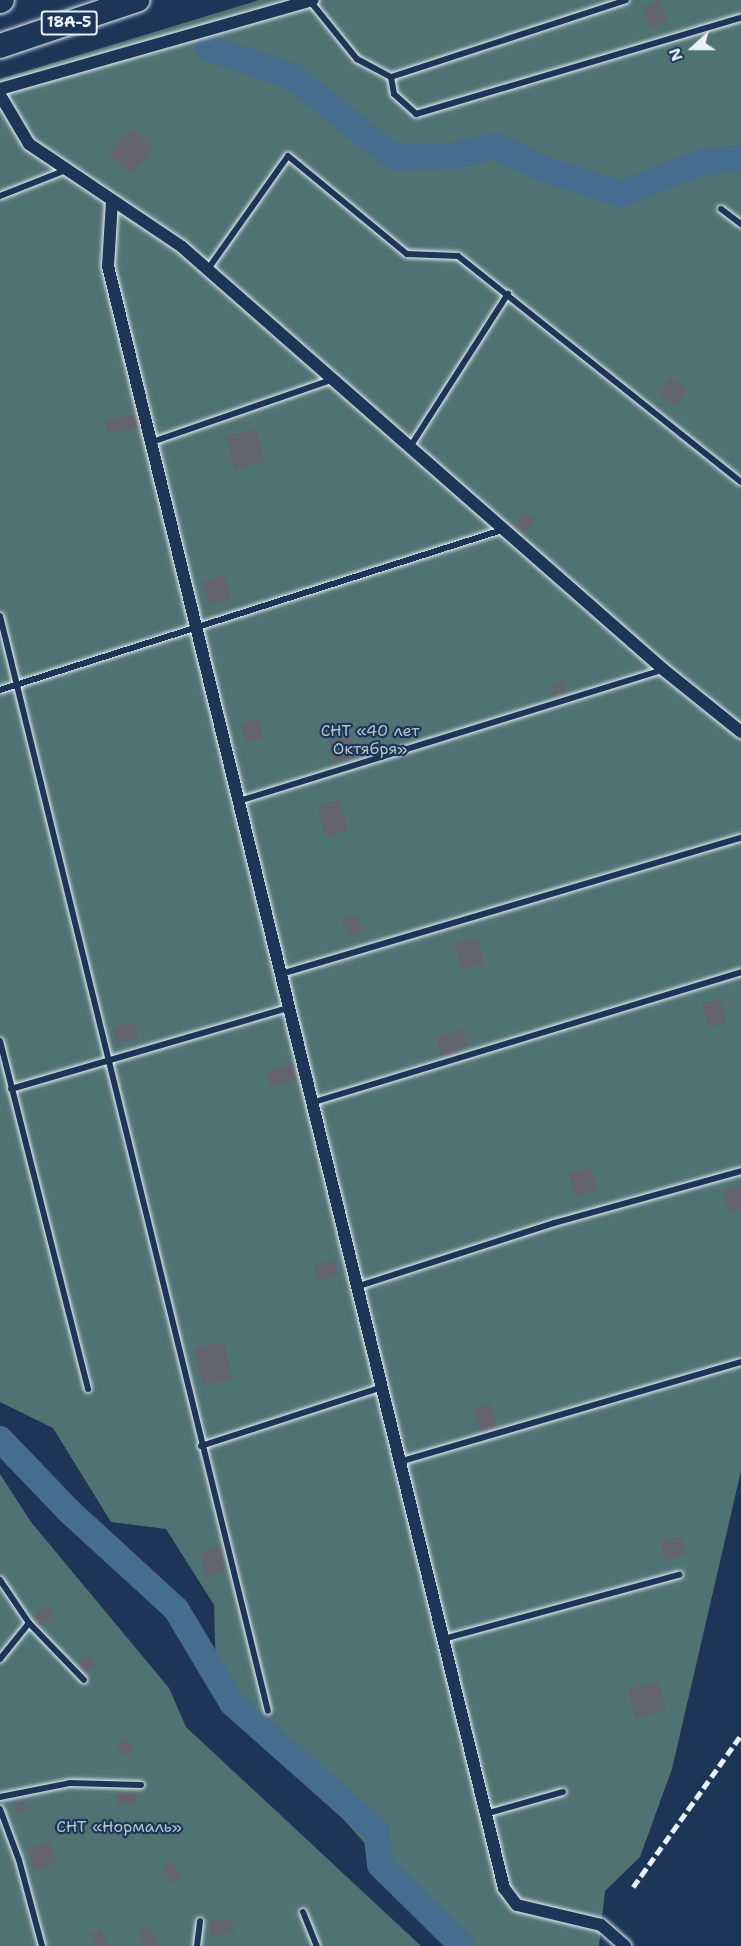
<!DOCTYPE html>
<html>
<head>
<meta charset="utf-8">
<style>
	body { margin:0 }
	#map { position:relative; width:741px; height:1946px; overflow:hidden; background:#1d3557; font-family:"Shantell Sans",sans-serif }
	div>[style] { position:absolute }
	.green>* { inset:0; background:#4f7273 }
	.river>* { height:26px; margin:-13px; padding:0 13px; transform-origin:13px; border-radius:13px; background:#466c8e }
	.building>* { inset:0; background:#64646e; transform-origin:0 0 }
	.roads { filter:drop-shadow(0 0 2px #e8f1f8) drop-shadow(0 0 2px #e8f1f8) }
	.lane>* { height:6px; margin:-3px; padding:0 3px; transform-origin:3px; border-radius:3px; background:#1d3557 }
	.street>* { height:12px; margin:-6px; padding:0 6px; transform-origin:6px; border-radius:6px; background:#1d3557 }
	.highway>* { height:24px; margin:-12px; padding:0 12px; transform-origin:12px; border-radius:12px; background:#1d3557 }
	.rail>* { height:4.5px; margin-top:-2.25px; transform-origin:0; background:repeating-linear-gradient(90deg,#e8f1f8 0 9px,transparent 0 13.5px) }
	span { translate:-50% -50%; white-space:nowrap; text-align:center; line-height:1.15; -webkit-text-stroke:4.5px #1d3557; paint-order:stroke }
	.shield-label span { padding:2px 4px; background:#1d3557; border:2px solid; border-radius:4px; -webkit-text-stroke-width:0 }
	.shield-label { font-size:15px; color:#e8f1f8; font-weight:700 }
	.park-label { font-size:16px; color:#b2c5c9 }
	.north { position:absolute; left:663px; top:18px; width:60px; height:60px; -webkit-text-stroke:4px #1d3557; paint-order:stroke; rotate:249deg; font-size:16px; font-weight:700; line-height:24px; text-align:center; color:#e8f1f8 }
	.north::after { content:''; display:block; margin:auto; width:21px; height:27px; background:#e8f1f8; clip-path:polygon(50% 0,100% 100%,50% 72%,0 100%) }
</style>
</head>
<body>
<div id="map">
	<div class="green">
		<i style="clip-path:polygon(259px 0,741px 0,741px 1471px,672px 1769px,640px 1857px,605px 1891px,599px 1946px,456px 1946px,216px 1676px,214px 1605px,166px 1529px,111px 1522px,53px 1428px,0 1402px,0 79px)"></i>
		<i style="clip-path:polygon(0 1474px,31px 1522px,169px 1688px,186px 1727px,421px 1946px,0 1946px)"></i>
	</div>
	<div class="river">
		<i style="left:208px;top:48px;width:88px;rotate:18.6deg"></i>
		<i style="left:291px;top:76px;width:131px;rotate:38.2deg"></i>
		<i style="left:394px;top:157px;width:60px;rotate:-1deg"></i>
		<i style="left:454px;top:156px;width:42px;rotate:-13.7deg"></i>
		<i style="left:495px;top:146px;width:60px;rotate:24.8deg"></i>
		<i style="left:549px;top:171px;width:76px;rotate:17.7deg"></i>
		<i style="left:621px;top:194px;width:85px;rotate:-21.4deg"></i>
		<i style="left:700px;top:163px;width:41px;rotate:-7deg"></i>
		<i style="left:0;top:1439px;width:101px;rotate:46.2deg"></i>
		<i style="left:70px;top:1512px;width:144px;rotate:42.5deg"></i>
		<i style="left:176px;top:1609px;width:109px;rotate:59.2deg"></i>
		<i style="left:232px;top:1703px;width:193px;rotate:41.6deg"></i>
		<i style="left:376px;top:1831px;width:34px;rotate:83deg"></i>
		<i style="left:380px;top:1865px;width:115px;rotate:44.6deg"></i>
	</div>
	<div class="building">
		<i style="left:659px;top:0;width:23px;height:18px;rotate:67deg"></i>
		<i style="left:132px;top:128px;width:30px;height:35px;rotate:42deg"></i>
		<i style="left:670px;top:378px;width:20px;height:20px;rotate:33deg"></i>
		<i style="left:136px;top:414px;width:14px;height:31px;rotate:78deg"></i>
		<i style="left:256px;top:429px;width:34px;height:31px;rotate:76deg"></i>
		<i style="left:524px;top:511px;width:14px;height:19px;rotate:36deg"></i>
		<i style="left:224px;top:575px;width:25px;height:22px;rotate:74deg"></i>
		<i style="left:563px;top:682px;width:13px;height:14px;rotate:72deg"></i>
		<i style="left:258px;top:719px;width:19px;height:18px;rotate:74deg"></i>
		<i style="left:351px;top:734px;width:24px;height:23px;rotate:75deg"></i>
		<i style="left:340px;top:800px;width:32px;height:23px;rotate:76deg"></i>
		<i style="left:357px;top:914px;width:19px;height:16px;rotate:72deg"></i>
		<i style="left:477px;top:938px;width:27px;height:23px;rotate:75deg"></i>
		<i style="left:720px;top:999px;width:25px;height:18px;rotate:76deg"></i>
		<i style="left:134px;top:1022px;width:16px;height:22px;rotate:75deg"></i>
		<i style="clip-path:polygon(463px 1029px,468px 1045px,459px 1047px,460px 1052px,442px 1058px,436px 1037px)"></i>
		<i style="left:294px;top:1064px;width:16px;height:28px;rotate:76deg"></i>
		<i style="left:590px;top:1167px;width:24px;height:23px;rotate:73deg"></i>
		<i style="clip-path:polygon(741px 1186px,741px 1209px,729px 1213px,723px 1191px)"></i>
		<i style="left:334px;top:1260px;width:16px;height:21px;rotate:75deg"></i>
		<i style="left:224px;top:1342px;width:38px;height:30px;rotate:78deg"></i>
		<i style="left:490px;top:1403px;width:26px;height:17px;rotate:74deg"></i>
		<i style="left:682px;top:1537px;width:19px;height:22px;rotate:81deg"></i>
		<i style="left:220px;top:1547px;width:25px;height:21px;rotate:76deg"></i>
		<i style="left:47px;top:1605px;width:12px;height:19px;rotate:48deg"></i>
		<i style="left:90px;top:1655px;width:13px;height:14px;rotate:61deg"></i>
		<i style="left:658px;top:1681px;width:30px;height:31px;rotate:75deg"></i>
		<i style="left:126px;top:1738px;width:13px;height:13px;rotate:48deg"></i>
		<i style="left:117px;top:1792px;width:20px;height:12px;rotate:3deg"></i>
		<i style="left:22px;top:1799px;width:13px;height:11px;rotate:67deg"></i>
		<i style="left:49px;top:1842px;width:23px;height:22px;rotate:72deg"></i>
		<i style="left:175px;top:1862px;width:19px;height:12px;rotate:72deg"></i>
		<i style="left:231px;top:1919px;width:14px;height:22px;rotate:82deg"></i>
		<i style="clip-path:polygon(148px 1925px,159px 1946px,145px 1946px,137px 1931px)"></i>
		<i style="clip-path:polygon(101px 1929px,108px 1946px,96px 1946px,91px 1933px)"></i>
	</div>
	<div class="roads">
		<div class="lane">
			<i style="left:310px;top:1px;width:75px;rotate:51deg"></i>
			<i style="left:357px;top:59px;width:38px;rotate:28deg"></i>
			<i style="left:391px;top:77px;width:17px;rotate:80deg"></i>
			<i style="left:394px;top:94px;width:30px;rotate:42deg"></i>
			<i style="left:416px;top:114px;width:339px;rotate:-16.5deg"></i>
			<i style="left:391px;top:77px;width:247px;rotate:-18.1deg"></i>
			<i style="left:0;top:196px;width:71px;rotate:-21.5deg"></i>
			<i style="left:721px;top:209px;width:25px;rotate:37deg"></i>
			<i style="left:208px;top:269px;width:138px;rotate:-54.7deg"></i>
			<i style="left:288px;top:156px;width:154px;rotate:39.5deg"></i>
			<i style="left:407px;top:254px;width:51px;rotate:2.2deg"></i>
			<i style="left:458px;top:256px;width:362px;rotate:38.6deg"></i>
			<i style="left:152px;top:442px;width:189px;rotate:-19.1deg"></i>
			<i style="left:410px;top:447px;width:182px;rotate:-57.4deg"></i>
			<i style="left:0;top:616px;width:1127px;rotate:76.25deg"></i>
			<i style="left:0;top:690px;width:530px;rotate:-17.68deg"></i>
			<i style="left:239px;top:801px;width:443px;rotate:-17.2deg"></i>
			<i style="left:281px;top:974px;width:480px;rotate:-16.5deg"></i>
			<i style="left:0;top:1041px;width:359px;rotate:75.8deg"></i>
			<i style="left:11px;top:1089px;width:289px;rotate:-16.3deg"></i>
			<i style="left:311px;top:1103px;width:450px;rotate:-16.9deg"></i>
			<i style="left:356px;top:1287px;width:208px;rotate:-17.9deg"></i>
			<i style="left:554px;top:1223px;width:194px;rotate:-15.5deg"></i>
			<i style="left:201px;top:1446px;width:188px;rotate:-18deg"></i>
			<i style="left:399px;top:1462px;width:356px;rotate:-16.3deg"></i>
			<i style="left:0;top:1580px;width:52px;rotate:56deg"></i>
			<i style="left:29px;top:1623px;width:79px;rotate:46deg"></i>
			<i style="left:443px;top:1639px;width:245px;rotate:-15.2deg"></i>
			<i style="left:0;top:1659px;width:46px;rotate:-51.1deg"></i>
			<i style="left:0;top:1797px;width:71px;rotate:-11.3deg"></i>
			<i style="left:70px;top:1783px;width:71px;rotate:1.6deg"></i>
			<i style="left:0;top:1809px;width:54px;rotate:69.6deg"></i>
			<i style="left:19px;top:1860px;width:89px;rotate:75deg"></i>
			<i style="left:485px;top:1814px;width:81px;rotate:-15.8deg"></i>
			<i style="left:303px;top:1912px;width:37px;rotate:68deg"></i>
			<i style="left:197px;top:1946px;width:25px;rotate:-83deg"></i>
		</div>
		<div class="street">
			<i style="left:0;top:89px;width:325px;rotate:-15.9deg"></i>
			<i style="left:0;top:95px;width:57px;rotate:59.4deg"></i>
			<i style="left:29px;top:144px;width:184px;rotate:33.9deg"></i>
			<i style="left:182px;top:247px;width:641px;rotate:41.27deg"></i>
			<i style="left:664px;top:670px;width:99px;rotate:38.8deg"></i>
			<i style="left:112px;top:201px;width:65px;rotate:93.5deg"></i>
			<i style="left:108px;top:266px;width:1670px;rotate:76.28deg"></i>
			<i style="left:504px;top:1888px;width:21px;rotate:53deg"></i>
			<i style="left:517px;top:1905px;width:86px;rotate:13.4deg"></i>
			<i style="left:601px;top:1925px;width:32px;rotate:41deg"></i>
		</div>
		<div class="highway">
			<i style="left:0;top:1px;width:2px;rotate:-27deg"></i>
			<i style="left:0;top:46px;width:145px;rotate:-18.6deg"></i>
		</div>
	</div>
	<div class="rail">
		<i style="left:633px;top:1887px;width:186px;rotate:-54.6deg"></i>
	</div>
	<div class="shield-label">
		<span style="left:69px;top:23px">18А-5</span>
	</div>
	<div class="park-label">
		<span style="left:370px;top:740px">СНТ «40 лет<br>Октября»</span>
		<span style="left:119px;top:1827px">СНТ «Нормаль»</span>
	</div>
	<div class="north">N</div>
</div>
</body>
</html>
